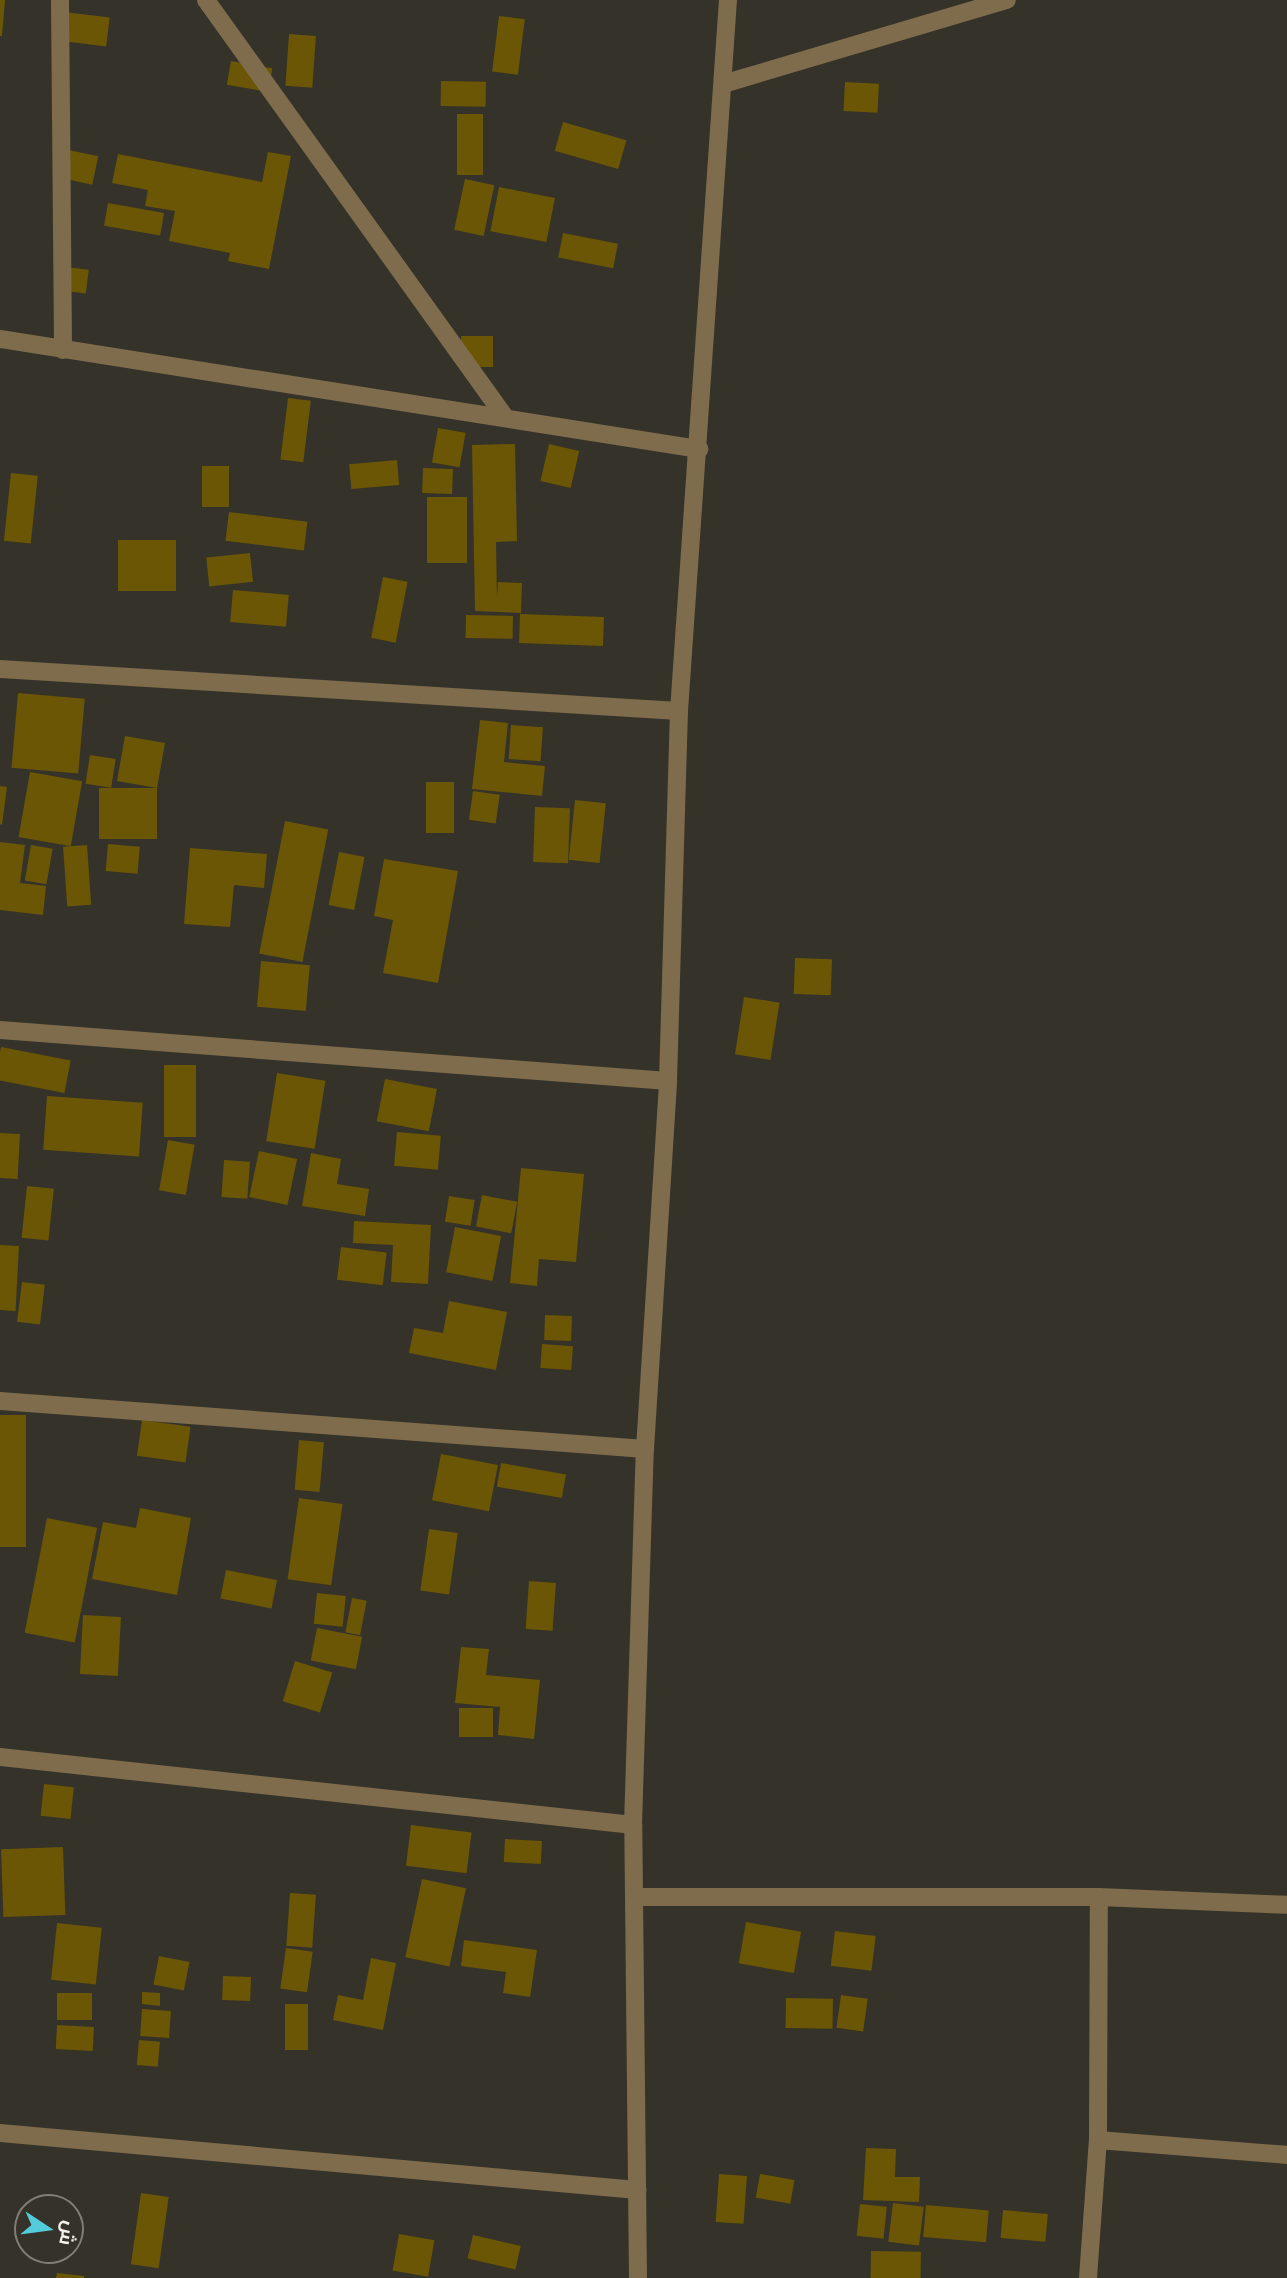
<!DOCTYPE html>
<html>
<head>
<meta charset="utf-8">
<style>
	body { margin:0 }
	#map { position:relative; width:1287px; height:2278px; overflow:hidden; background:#353229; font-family:Inter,Cairo,sans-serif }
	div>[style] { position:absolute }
	.building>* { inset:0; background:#6a5604; transform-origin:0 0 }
	.minor>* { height:18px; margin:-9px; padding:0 9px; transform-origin:9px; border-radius:9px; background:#7e6c4c }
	span { translate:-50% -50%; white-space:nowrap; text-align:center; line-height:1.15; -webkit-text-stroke:5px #353229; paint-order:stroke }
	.north { position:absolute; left:14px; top:2194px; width:70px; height:70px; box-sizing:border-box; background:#353229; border:2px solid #817e77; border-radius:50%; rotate:103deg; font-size:19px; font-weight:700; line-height:28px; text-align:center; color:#f3f1eb }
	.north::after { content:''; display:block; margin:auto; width:24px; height:32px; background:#53cbdb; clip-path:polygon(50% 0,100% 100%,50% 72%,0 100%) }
</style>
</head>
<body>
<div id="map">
	<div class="building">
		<i style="clip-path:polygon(0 0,5px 0,2px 36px,0 36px)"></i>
		<i style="left:64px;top:12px;width:46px;height:29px;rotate:7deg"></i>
		<i style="left:499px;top:16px;width:26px;height:56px;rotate:7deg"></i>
		<i style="left:289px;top:34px;width:27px;height:52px;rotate:4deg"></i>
		<i style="left:231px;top:61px;width:42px;height:24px;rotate:10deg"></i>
		<i style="left:441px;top:81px;width:45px;height:25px;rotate:1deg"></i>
		<i style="left:845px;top:82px;width:34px;height:29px;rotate:3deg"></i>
		<i style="left:457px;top:114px;width:26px;height:61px"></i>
		<i style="left:563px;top:122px;width:66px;height:30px;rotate:16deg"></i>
		<i style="left:64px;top:149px;width:35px;height:29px;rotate:12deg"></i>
		<i style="clip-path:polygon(268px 152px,291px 156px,269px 269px,228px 261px,230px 253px,169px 241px,175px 211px,145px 206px,148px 190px,112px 183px,118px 154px,262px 182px)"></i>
		<i style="left:465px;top:179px;width:30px;height:52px;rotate:12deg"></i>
		<i style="left:499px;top:187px;width:57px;height:45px;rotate:11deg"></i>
		<i style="left:108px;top:203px;width:57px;height:23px;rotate:10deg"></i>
		<i style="left:563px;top:233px;width:56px;height:25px;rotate:11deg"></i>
		<i style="left:58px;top:266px;width:31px;height:24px;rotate:7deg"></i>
		<i style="left:461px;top:336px;width:32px;height:31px"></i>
		<i style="left:288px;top:398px;width:23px;height:62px;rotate:7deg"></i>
		<i style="left:438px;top:428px;width:28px;height:35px;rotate:10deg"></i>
		<i style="clip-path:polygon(515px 444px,517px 541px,496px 542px,497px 598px,498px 582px,522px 583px,521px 613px,475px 611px,472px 445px)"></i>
		<i style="left:549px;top:444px;width:31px;height:38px;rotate:13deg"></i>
		<i style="left:397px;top:460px;width:25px;height:48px;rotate:85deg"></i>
		<i style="left:229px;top:466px;width:41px;height:27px;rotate:90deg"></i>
		<i style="left:423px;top:468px;width:30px;height:25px;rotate:2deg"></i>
		<i style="left:11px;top:473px;width:27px;height:68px;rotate:6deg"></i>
		<i style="left:427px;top:497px;width:40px;height:66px"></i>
		<i style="left:229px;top:512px;width:79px;height:29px;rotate:7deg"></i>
		<i style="left:176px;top:540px;width:51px;height:58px;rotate:90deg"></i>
		<i style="left:250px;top:553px;width:29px;height:44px;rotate:84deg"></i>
		<i style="left:383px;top:577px;width:25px;height:62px;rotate:11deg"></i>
		<i style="left:233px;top:590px;width:56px;height:32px;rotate:5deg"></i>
		<i style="left:520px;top:614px;width:84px;height:29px;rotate:2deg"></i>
		<i style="left:466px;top:615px;width:47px;height:23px;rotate:1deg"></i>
		<i style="left:18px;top:693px;width:67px;height:75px;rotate:5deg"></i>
		<i style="clip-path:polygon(480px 720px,508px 723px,504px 762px,545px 766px,542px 796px,472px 789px)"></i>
		<i style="left:511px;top:725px;width:32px;height:34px;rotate:4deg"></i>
		<i style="clip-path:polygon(125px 736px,165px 743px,157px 788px,157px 839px,99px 839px,99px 788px,157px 788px,117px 781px)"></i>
		<i style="left:90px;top:755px;width:26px;height:29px;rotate:9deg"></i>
		<i style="left:30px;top:772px;width:53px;height:66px;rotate:10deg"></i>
		<i style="left:426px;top:782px;width:28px;height:51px"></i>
		<i style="clip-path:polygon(0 786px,7px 787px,2px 825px,0 824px)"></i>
		<i style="left:473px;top:791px;width:27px;height:29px;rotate:8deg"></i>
		<i style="left:575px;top:800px;width:31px;height:60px;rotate:6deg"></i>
		<i style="left:535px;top:807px;width:35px;height:55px;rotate:2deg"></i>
		<i style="left:285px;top:821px;width:44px;height:135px;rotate:11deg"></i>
		<i style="clip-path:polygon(0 842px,25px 845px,20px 883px,46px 886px,43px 915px,0 910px)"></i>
		<i style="left:108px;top:844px;width:32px;height:27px;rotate:5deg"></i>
		<i style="left:31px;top:845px;width:22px;height:36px;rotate:10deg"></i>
		<i style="left:87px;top:845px;width:60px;height:24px;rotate:86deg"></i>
		<i style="clip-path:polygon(190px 848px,267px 854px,264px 888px,234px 885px,230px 927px,184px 924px)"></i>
		<i style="left:339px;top:852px;width:26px;height:54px;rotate:11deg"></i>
		<i style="clip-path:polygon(384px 859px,458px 871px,438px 983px,383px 973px,393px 920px,374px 916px)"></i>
		<i style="left:795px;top:958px;width:37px;height:36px;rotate:2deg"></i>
		<i style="left:261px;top:961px;width:49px;height:46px;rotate:5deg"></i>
		<i style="left:744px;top:997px;width:36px;height:58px;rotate:9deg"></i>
		<i style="left:1px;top:1047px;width:71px;height:33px;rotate:11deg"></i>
		<i style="left:164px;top:1065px;width:32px;height:72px"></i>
		<i style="left:277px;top:1073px;width:49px;height:69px;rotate:9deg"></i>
		<i style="left:385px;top:1079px;width:53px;height:43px;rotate:11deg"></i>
		<i style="left:47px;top:1096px;width:96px;height:54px;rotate:4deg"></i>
		<i style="left:397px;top:1132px;width:44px;height:34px;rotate:5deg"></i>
		<i style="left:0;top:1133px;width:20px;height:45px;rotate:3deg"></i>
		<i style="left:168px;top:1140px;width:27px;height:51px;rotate:10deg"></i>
		<i style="left:259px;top:1151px;width:39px;height:47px;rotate:12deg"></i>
		<i style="clip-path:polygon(311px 1153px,341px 1159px,337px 1184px,369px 1189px,365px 1216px,302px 1206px)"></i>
		<i style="left:224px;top:1160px;width:26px;height:37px;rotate:4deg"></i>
		<i style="clip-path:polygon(521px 1168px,584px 1174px,576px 1262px,539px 1259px,537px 1286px,510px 1283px)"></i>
		<i style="left:27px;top:1186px;width:27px;height:52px;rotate:6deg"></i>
		<i style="left:482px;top:1195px;width:36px;height:32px;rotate:11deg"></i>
		<i style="left:449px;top:1196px;width:26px;height:26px;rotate:9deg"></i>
		<i style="clip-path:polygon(354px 1221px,431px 1225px,428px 1284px,391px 1282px,393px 1245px,353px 1243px)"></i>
		<i style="left:455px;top:1227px;width:47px;height:46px;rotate:11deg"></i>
		<i style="left:0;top:1245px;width:19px;height:65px;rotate:3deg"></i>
		<i style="left:341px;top:1247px;width:46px;height:33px;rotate:7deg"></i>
		<i style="left:22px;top:1282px;width:23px;height:40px;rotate:7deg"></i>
		<i style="clip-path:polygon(449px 1301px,507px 1312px,496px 1370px,409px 1353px,414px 1328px,443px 1333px)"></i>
		<i style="left:545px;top:1315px;width:27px;height:25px;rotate:2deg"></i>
		<i style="left:542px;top:1344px;width:31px;height:24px;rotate:4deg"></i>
		<i style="left:0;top:1415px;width:26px;height:132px"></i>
		<i style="left:142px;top:1420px;width:49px;height:36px;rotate:8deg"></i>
		<i style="left:299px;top:1440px;width:25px;height:50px;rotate:5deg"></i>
		<i style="left:441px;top:1454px;width:58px;height:47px;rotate:11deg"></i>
		<i style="left:501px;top:1463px;width:66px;height:24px;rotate:10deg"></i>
		<i style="left:299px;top:1498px;width:44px;height:82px;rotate:8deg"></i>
		<i style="clip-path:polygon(140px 1508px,191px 1518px,177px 1595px,92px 1579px,103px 1522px,136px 1528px)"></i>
		<i style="left:47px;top:1518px;width:51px;height:117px;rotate:11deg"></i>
		<i style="left:429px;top:1529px;width:29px;height:62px;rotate:8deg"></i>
		<i style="left:226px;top:1570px;width:52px;height:29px;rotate:11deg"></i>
		<i style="left:529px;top:1581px;width:27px;height:48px;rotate:4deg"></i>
		<i style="left:317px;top:1593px;width:29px;height:31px;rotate:6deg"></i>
		<i style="left:352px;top:1598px;width:15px;height:35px;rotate:11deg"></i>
		<i style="left:83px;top:1615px;width:38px;height:59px;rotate:3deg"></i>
		<i style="left:317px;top:1628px;width:46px;height:33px;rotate:11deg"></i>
		<i style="clip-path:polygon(461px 1647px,489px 1649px,486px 1675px,540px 1680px,534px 1739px,498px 1735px,500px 1707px,455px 1703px)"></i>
		<i style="left:295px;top:1661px;width:39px;height:42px;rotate:17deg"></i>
		<i style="left:493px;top:1708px;width:29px;height:34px;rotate:90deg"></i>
		<i style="left:44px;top:1784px;width:30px;height:32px;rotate:6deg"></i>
		<i style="left:411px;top:1825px;width:61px;height:41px;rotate:7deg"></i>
		<i style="left:505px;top:1839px;width:37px;height:23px;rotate:3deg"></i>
		<i style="left:63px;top:1847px;width:68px;height:62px;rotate:88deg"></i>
		<i style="left:422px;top:1879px;width:45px;height:80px;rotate:12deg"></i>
		<i style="left:290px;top:1893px;width:26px;height:53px;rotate:4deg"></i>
		<i style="left:746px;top:1922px;width:56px;height:42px;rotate:10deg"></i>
		<i style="left:57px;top:1923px;width:45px;height:57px;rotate:6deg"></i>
		<i style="left:835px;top:1931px;width:41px;height:35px;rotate:7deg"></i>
		<i style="clip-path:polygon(464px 1940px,537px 1950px,530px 1997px,503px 1993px,506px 1972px,461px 1966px)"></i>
		<i style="left:286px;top:1948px;width:27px;height:41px;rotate:8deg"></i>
		<i style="left:159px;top:1956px;width:31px;height:29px;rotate:11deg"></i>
		<i style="clip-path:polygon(371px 1958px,396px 1963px,383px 2030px,333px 2020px,338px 1995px,363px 2000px)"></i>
		<i style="left:223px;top:1976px;width:28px;height:24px;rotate:2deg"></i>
		<i style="clip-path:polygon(142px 1992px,160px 1993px,160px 2006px,142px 2004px)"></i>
		<i style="left:57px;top:1993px;width:35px;height:27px"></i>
		<i style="left:841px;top:1995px;width:27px;height:33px;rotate:8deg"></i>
		<i style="left:786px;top:1998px;width:47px;height:30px;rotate:1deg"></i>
		<i style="left:308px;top:2004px;width:46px;height:23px;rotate:90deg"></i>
		<i style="left:142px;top:2009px;width:29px;height:27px;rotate:4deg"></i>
		<i style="left:57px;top:2025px;width:37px;height:24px;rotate:3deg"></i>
		<i style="left:139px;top:2040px;width:21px;height:25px;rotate:5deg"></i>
		<i style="clip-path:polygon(866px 2148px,896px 2149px,895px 2177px,920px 2177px,919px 2202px,863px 2200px)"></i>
		<i style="left:719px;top:2174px;width:28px;height:48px;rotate:4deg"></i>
		<i style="left:760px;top:2174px;width:35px;height:24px;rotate:10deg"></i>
		<i style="left:141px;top:2193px;width:28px;height:72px;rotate:8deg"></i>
		<i style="left:893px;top:2203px;width:31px;height:39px;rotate:7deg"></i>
		<i style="left:860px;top:2204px;width:27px;height:32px;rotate:6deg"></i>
		<i style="left:926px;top:2205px;width:63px;height:32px;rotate:5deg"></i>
		<i style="left:1003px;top:2210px;width:45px;height:28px;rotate:5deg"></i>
		<i style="left:399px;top:2234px;width:36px;height:37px;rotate:10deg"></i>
		<i style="left:473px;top:2235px;width:49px;height:24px;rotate:13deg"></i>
		<i style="left:871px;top:2251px;width:50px;height:27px;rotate:1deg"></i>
		<i style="clip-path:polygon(57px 2273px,84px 2276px,84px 2278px,56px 2278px)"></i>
	</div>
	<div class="minor">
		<i style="left:60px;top:0;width:350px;rotate:89.5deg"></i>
		<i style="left:206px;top:0;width:513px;rotate:54.36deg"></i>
		<i style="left:723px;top:84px;width:296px;rotate:-16.5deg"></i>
		<i style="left:0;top:339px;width:708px;rotate:8.94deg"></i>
		<i style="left:0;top:669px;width:680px;rotate:3.54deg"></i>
		<i style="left:0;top:1030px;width:670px;rotate:4.37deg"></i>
		<i style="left:0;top:1401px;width:647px;rotate:4.26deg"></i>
		<i style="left:0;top:1757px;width:637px;rotate:6.13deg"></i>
		<i style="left:637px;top:1897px;width:462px"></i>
		<i style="left:1099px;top:1897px;width:188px;rotate:2.4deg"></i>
		<i style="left:0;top:2133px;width:640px;rotate:5.11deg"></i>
		<i style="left:1098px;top:2140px;width:190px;rotate:4.5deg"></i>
		<i style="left:638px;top:2278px;width:453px;rotate:-90.6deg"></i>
		<i style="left:633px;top:1825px;width:376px;rotate:-88.2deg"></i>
		<i style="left:645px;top:1449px;width:369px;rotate:-86.4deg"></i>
		<i style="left:668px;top:1081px;width:370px;rotate:-88.3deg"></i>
		<i style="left:679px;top:711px;width:713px;rotate:-86.06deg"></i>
		<i style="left:1088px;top:2278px;width:138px;rotate:-85.9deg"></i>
		<i style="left:1098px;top:2140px;width:243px;rotate:-89.8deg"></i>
	</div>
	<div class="north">ش</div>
</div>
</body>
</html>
